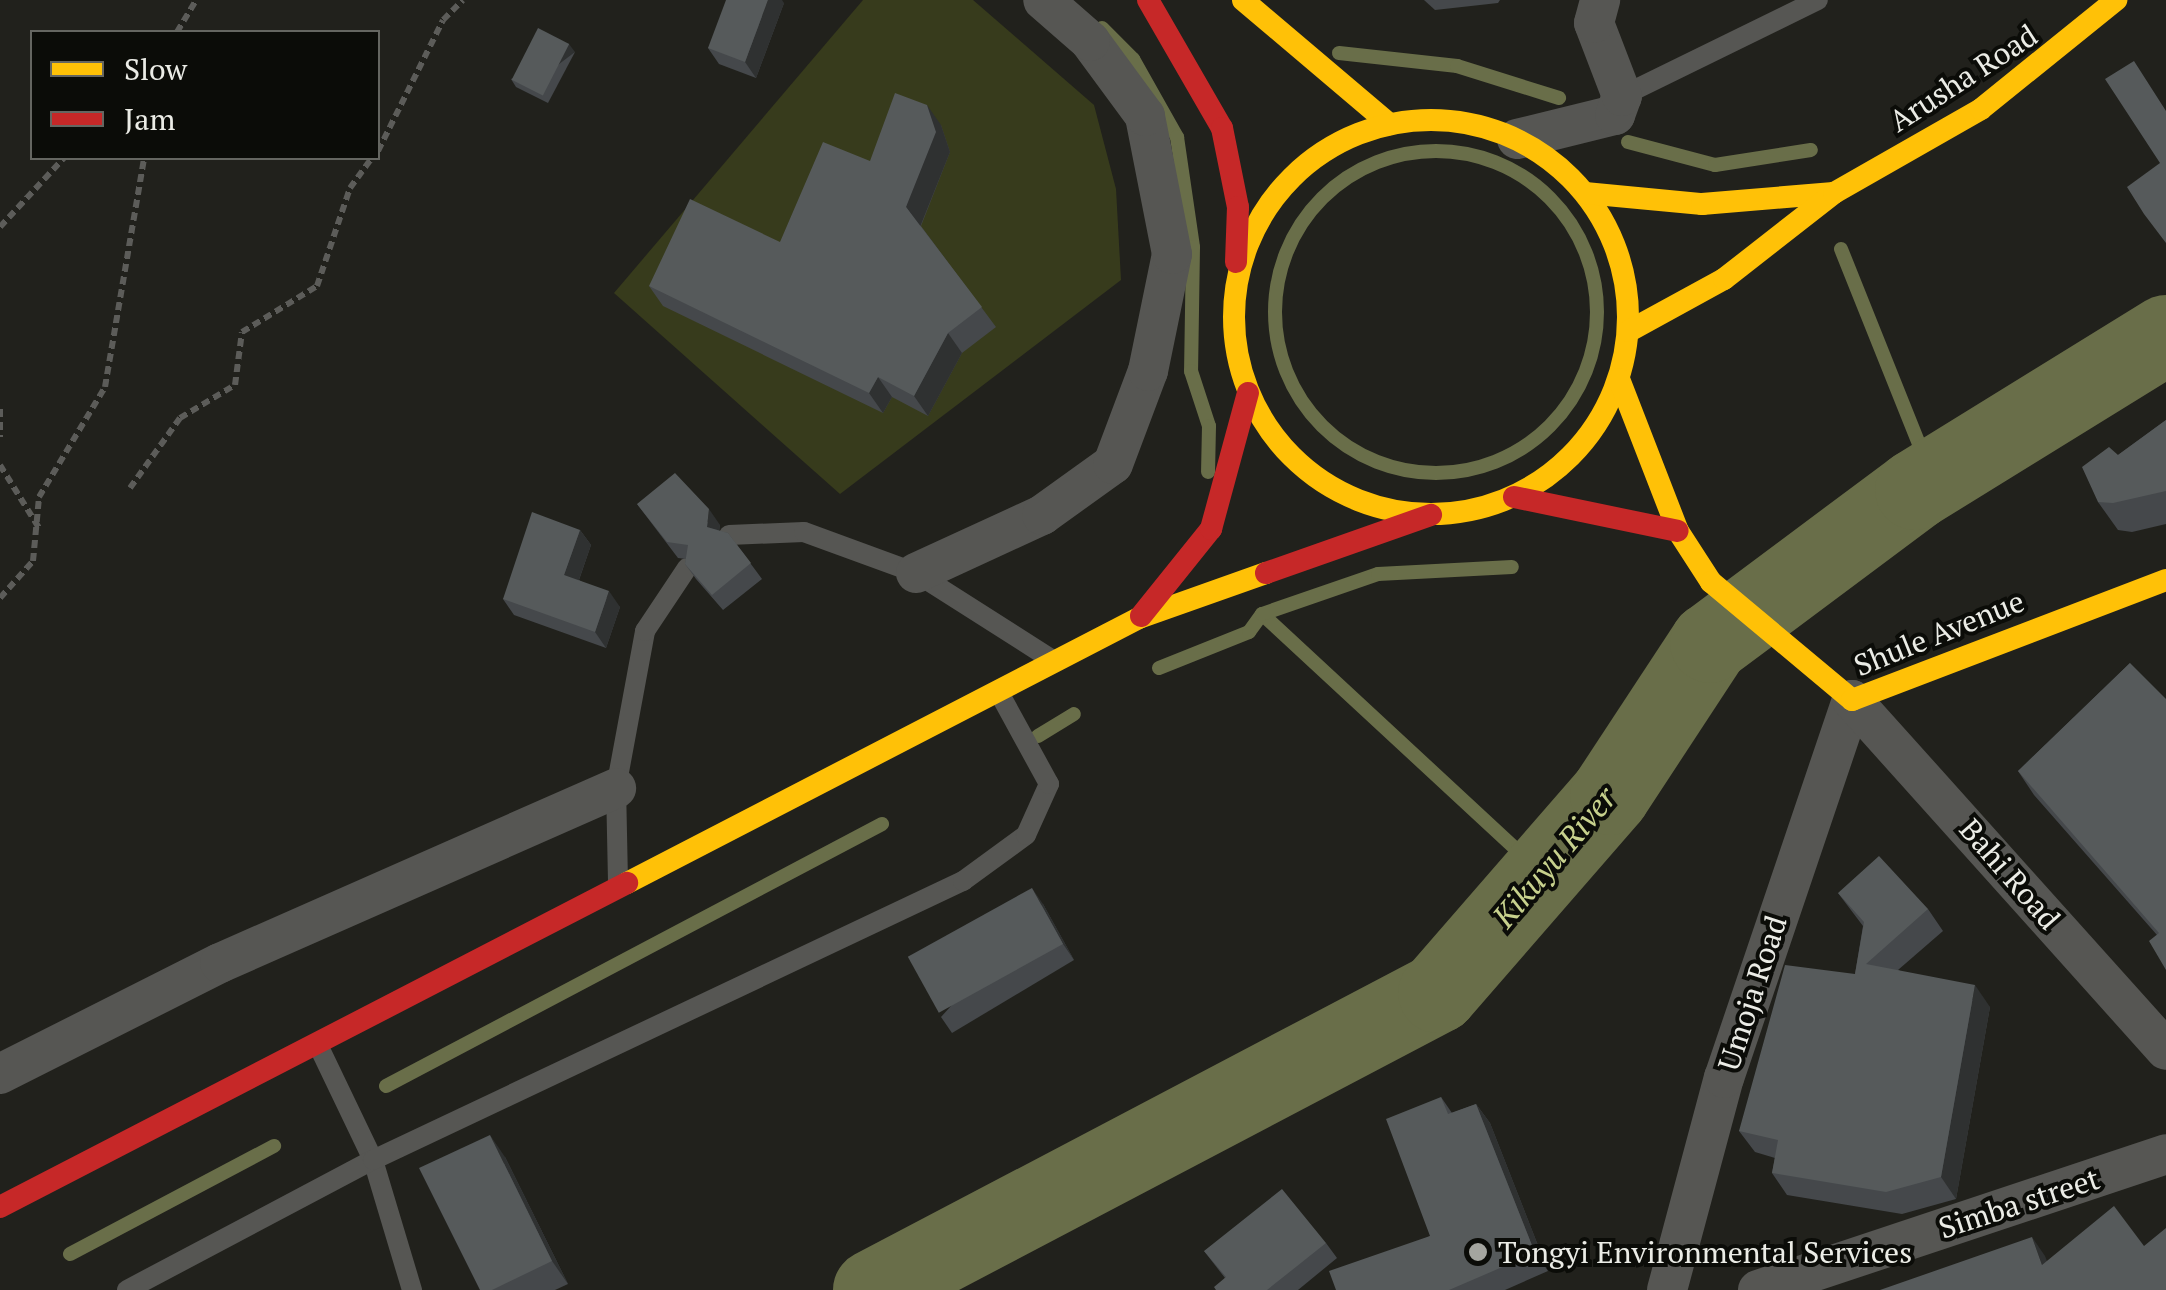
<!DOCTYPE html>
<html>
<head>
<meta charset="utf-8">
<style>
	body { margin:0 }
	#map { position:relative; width:2166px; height:1290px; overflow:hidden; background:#21211c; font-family:"PT Serif",serif }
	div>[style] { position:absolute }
	.green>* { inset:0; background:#373b1c }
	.stream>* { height:14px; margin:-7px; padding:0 7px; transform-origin:7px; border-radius:7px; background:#696e49 }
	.stream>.ring { margin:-7px; padding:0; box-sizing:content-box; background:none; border:14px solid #696e49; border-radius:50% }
	.river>* { height:80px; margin:-40px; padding:0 40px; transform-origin:40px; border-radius:40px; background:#696e49 }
	.path>* { height:6px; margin-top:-3px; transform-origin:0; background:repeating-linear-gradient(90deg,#5c5c59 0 8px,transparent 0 13px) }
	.lane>* { height:20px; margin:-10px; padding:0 10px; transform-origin:10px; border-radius:10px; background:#565653 }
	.street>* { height:40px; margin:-20px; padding:0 20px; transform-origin:20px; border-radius:20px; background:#565653 }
	.slow>* { height:22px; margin:-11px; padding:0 11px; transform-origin:11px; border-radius:11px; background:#ffc107 }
	.slow>.ring { margin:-11px; padding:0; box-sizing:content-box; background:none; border:22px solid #ffc107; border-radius:50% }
	.jam>* { height:22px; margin:-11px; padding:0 11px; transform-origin:11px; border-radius:11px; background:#c62828 }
	.wall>* { inset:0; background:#45484b }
	.shaded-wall>* { inset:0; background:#2f3131; transform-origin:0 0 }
	.building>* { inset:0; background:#565a5b; transform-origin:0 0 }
	.dots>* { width:28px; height:28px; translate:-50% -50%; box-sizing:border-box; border:5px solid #0b0c08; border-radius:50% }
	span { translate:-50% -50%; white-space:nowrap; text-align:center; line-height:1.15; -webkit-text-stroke:8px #0b0c08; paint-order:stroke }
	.street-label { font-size:30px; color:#ebece6 }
	.poi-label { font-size:30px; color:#ebece6 }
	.left { translate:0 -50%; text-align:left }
	.water-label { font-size:32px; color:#c7d18d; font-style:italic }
	.legend { position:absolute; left:30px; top:30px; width:350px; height:130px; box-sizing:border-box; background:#0b0c08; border:2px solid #656661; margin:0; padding:12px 18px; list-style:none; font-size:30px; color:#ebece6 }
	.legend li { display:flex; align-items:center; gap:20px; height:50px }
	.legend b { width:50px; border:2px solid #656661 }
</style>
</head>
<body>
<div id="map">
	<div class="green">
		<i style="clip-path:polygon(863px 0,973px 0,1094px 105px,1116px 189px,1121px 280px,840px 494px,614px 293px)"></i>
	</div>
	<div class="stream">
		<i style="left:1102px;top:28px;width:44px;rotate:45deg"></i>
		<i style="left:1133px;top:59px;width:90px;rotate:60.6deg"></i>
		<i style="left:1177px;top:137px;width:111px;rotate:81.7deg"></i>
		<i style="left:1193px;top:247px;width:124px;rotate:90.9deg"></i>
		<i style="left:1191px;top:371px;width:58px;rotate:71.9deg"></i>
		<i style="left:1209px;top:426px;width:46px;rotate:91.2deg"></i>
		<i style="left:1339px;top:53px;width:119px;rotate:6.3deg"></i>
		<i style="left:1457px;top:66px;width:107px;rotate:17.4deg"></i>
		<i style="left:1628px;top:142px;width:90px;rotate:14.8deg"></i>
		<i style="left:1715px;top:165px;width:97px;rotate:-8.9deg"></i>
		<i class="ring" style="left:1275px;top:151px;width:308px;height:308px"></i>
		<i style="left:1841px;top:249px;width:248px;rotate:68.2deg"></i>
		<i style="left:1262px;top:614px;width:380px;rotate:42.8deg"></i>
		<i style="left:1159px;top:668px;width:97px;rotate:-21.8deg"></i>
		<i style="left:1249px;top:632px;width:22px;rotate:-54deg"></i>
		<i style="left:1262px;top:614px;width:123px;rotate:-19deg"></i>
		<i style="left:1378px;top:574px;width:134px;rotate:-3deg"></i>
		<i style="left:1038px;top:736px;width:42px;rotate:-31.4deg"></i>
		<i style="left:386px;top:1086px;width:561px;rotate:-27.84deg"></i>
		<i style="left:70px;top:1254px;width:231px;rotate:-27.9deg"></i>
	</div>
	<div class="river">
		<i style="left:873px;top:1290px;width:638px;rotate:-27.73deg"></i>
		<i style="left:1438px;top:993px;width:262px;rotate:-49deg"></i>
		<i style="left:1610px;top:795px;width:182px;rotate:-56.7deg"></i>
		<i style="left:1710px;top:643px;width:256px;rotate:-36.7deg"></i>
		<i style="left:1915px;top:490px;width:295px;rotate:-31.7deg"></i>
	</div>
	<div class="path">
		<i style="left:177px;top:32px;width:37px;rotate:-59deg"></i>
		<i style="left:378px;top:151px;width:146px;rotate:-63.6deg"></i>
		<i style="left:443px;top:20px;width:28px;rotate:-45deg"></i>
		<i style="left:0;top:227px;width:94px;rotate:-47.2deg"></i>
		<i style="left:0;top:409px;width:28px;rotate:90deg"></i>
		<i style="left:0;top:465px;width:74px;rotate:58.2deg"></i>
		<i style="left:130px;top:488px;width:86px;rotate:-54.5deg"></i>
		<i style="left:180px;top:418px;width:64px;rotate:-31deg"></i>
		<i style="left:235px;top:385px;width:53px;rotate:-82.5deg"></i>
		<i style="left:242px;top:332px;width:88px;rotate:-31.5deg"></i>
		<i style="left:317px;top:286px;width:103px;rotate:-71.4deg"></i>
		<i style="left:350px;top:188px;width:37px;rotate:-54deg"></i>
		<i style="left:0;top:598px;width:50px;rotate:-48.3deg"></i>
		<i style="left:33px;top:561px;width:64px;rotate:-84.6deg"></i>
		<i style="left:39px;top:497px;width:128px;rotate:-59deg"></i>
		<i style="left:105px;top:387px;width:232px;rotate:-80.3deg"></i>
	</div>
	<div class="lane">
		<i style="left:1622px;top:96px;width:218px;rotate:-26.1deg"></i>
		<i style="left:729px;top:535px;width:75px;rotate:-2.3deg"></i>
		<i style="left:804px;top:532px;width:119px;rotate:20.1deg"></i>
		<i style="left:916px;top:573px;width:160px;rotate:32.5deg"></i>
		<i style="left:618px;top:881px;width:93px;rotate:-91.2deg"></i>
		<i style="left:616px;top:788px;width:160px;rotate:-79.5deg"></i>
		<i style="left:645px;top:631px;width:76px;rotate:-56.3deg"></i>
		<i style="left:318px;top:1045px;width:127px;rotate:64.4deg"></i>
		<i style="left:373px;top:1160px;width:136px;rotate:73.3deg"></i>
		<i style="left:127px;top:1290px;width:278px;rotate:-27.9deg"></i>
		<i style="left:373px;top:1160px;width:653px;rotate:-25.31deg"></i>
		<i style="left:963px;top:881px;width:78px;rotate:-36.1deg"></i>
		<i style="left:1026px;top:835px;width:56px;rotate:-65.7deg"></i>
		<i style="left:1049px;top:784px;width:106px;rotate:-118.7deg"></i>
	</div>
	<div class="street">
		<i style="left:1517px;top:139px;width:101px;rotate:-13.8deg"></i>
		<i style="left:1615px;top:115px;width:20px;rotate:-70deg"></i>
		<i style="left:1622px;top:96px;width:78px;rotate:-111deg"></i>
		<i style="left:1594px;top:23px;width:24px;rotate:-75deg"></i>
		<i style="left:916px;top:573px;width:139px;rotate:-24.7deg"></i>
		<i style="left:1042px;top:515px;width:87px;rotate:-35.7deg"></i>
		<i style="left:1113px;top:464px;width:99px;rotate:-69.4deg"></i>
		<i style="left:1148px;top:371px;width:119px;rotate:-78.4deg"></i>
		<i style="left:1172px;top:254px;width:141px;rotate:-101.1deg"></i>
		<i style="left:1145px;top:116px;width:93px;rotate:-126.3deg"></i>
		<i style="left:1090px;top:41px;width:62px;rotate:-138.9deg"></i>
		<i style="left:0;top:1074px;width:246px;rotate:-26.8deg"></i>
		<i style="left:220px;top:963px;width:433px;rotate:-23.8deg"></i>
		<i style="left:1667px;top:1290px;width:220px;rotate:-75deg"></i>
		<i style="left:1724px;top:1078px;width:399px;rotate:-71.3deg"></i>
		<i style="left:1852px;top:700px;width:470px;rotate:48.1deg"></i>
		<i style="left:1758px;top:1290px;width:430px;rotate:-18.4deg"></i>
	</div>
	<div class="slow">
		<i style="left:1243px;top:0;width:192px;rotate:40.3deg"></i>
		<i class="ring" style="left:1234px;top:120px;width:372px;height:372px"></i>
		<i style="left:1585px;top:193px;width:118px;rotate:5.4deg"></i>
		<i style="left:1702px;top:204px;width:132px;rotate:-4.8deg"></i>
		<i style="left:1629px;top:331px;width:108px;rotate:-28.7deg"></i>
		<i style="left:1724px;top:279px;width:140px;rotate:-38deg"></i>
		<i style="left:1834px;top:193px;width:169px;rotate:-29.7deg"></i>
		<i style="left:1981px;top:109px;width:174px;rotate:-38.9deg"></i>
		<i style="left:1619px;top:379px;width:163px;rotate:68.8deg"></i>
		<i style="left:1678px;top:531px;width:61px;rotate:57.1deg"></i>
		<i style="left:1711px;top:582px;width:184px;rotate:39.9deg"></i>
		<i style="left:1852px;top:700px;width:336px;rotate:-20.9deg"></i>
		<i style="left:627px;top:883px;width:577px;rotate:-27.37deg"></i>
		<i style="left:1139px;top:618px;width:135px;rotate:-19.5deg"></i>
	</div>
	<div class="jam">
		<i style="left:1148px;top:0;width:148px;rotate:60deg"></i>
		<i style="left:1222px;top:128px;width:81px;rotate:78.6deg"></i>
		<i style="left:1238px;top:207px;width:55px;rotate:92.1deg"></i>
		<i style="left:1514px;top:497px;width:167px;rotate:11.7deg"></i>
		<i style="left:1266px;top:573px;width:175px;rotate:-19.4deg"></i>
		<i style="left:1141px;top:616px;width:112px;rotate:-51.2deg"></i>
		<i style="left:1211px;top:529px;width:141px;rotate:-74.8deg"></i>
		<i style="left:0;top:1207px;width:706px;rotate:-27.33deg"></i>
	</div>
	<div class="wall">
		<i style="clip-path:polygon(1424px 0,1500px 0,1498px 3px,1435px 10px)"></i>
		<i style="clip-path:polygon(784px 3px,756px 78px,719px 64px,708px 48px)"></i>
		<i style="clip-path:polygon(575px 52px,548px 103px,516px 87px,511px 79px)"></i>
		<i style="clip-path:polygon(941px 125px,950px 152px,921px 226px,996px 327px,962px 353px,928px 416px,892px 397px,883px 413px,663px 306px,649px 286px,780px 242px)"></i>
		<i style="clip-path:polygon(2166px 420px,2166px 524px,2132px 532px,2118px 530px,2098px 502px,2118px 455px)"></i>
		<i style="clip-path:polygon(637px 504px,720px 525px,719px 531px,728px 533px,762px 579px,723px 610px,696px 579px,685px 564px,686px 559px,678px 558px)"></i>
		<i style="clip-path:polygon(580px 530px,591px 545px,579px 580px,620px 607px,606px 648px,514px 615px,503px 599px)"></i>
		<i style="clip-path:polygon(2130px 663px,2166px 970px,2157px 935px,2034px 795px,2018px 771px)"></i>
		<i style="clip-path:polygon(1838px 893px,1928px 909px,1943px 931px,1898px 970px,1990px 1007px,1956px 1199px,1902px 1214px,1787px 1195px,1772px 1173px,1775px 1158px,1755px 1152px,1739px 1131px,1855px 974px,1863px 926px)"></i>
		<i style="clip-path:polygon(1043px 904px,1074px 960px,952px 1033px,941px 1017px)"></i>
		<i style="clip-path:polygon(1441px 1097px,1452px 1113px,1476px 1104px,1490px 1123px,1548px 1271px,1505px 1290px,1336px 1290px,1430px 1236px)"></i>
		<i style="clip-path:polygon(505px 1157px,568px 1284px,555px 1290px,480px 1290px)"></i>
		<i style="clip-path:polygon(1326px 1243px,1337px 1258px,1298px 1290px,1216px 1290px,1225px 1278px,1204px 1251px)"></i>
	</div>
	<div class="shaded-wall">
		<i style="clip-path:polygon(768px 0,782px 0,784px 3px,756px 78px,745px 62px)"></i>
		<i style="left:569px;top:44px;width:10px;height:58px;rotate:53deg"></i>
		<i style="clip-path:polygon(927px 105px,941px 125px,950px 152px,920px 227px,906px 207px)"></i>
		<i style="clip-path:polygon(948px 333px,962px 353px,928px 416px,914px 396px)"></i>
		<i style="clip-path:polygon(878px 377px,892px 397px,883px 413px,869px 393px)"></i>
		<i style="clip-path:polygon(709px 509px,720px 525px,718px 543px,707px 527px)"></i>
		<i style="clip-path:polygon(580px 530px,591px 545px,575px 591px,564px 575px)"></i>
		<i style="clip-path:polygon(609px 591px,620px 607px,606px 648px,595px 632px)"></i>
		<i style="clip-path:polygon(1032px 888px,1043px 904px,1074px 960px,1063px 944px)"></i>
		<i style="clip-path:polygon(1975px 985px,1990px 1007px,1956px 1199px,1941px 1177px)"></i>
		<i style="clip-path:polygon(1476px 1104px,1490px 1123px,1548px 1271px,1535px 1253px)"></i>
		<i style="clip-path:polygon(490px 1135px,505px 1157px,568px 1284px,552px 1261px)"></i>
		<i style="clip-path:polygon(2032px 1237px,2045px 1256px,2056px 1284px,2042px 1265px)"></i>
	</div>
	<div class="building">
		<i style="clip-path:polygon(726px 0,768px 0,745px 62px,708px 48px)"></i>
		<i style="left:538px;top:28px;width:35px;height:58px;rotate:27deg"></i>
		<i style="clip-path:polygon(2134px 61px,2166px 111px,2166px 243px,2144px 214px,2127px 187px,2160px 163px,2105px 79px)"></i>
		<i style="clip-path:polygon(895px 93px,927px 105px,936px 132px,906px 207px,982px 307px,948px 333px,914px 396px,878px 377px,869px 393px,649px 286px,690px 199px,780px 242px,823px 142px,870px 161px)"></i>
		<i style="clip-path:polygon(2166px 420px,2166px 491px,2113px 503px,2098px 502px,2082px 467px,2109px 447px,2118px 455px)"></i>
		<i style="clip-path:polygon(675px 473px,709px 509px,707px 527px,728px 533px,751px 563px,712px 595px,685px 564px,688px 545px,667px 542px,637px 504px)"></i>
		<i style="clip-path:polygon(532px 512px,580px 530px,564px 575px,609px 591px,595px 632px,503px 599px)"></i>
		<i style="clip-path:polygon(2130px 663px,2166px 699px,2166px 970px,2149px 941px,2159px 933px,2018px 771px)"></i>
		<i style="clip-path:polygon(1879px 856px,1928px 909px,1866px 964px,1975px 985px,1941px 1177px,1886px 1192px,1772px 1173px,1778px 1140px,1739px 1131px,1785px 965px,1855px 974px,1864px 922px,1838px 893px)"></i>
		<i style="left:1032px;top:888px;width:64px;height:142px;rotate:61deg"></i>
		<i style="clip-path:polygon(1441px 1097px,1448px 1114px,1476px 1104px,1535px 1253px,1449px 1290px,1336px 1290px,1329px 1271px,1430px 1236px,1386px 1119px)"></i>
		<i style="clip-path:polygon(490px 1135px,552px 1261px,492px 1290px,480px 1290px,419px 1168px)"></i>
		<i style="clip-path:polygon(1282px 1189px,1326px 1243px,1267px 1290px,1216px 1290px,1214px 1287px,1226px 1277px,1204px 1251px)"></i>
		<i style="clip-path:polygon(2114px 1206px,2144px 1246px,2166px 1228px,2166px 1290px,1880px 1290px,2032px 1237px,2042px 1265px)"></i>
	</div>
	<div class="dots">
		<i style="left:1478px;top:1252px;background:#a4a59f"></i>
	</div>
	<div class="street-label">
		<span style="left:1963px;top:78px;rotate:-33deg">Arusha Road</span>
		<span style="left:1939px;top:633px;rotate:-22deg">Shule Avenue</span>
		<span style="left:2010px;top:874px;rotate:49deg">Bahi Road</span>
		<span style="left:1752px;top:993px;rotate:-72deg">Umoja Road</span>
		<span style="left:2019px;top:1203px;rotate:-18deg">Simba street</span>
	</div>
	<div class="poi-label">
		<span class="left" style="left:1498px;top:1252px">Tongyi Environmental Services</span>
	</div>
	<div class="water-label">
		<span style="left:1554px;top:857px;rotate:-50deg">Kikuyu River</span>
	</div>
	<ul class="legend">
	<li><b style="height:12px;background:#ffc107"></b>Slow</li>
	<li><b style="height:12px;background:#c62828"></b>Jam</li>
	</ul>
</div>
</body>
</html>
